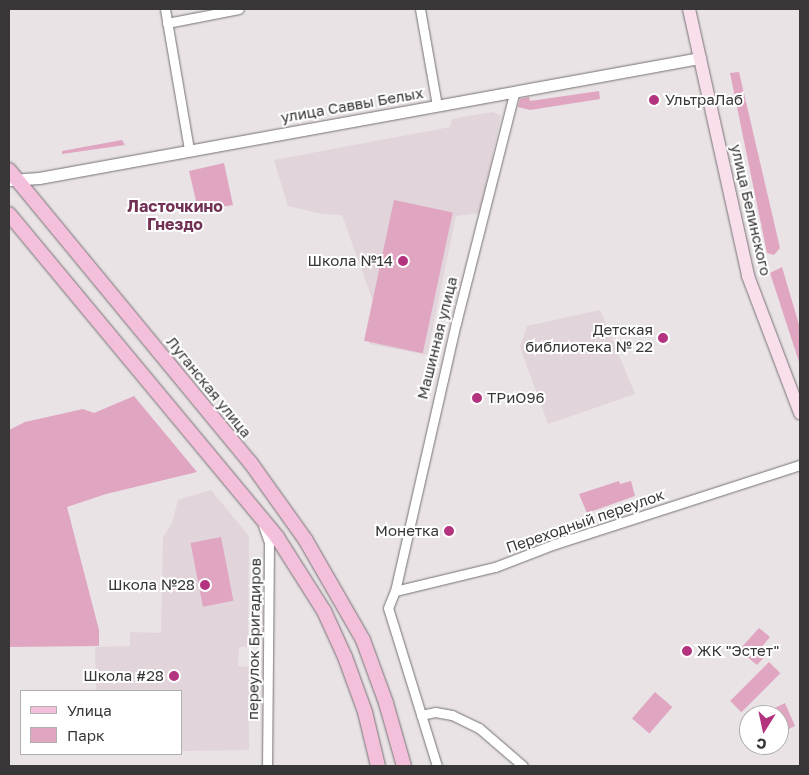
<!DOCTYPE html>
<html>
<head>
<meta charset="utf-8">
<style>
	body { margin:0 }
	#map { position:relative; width:809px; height:775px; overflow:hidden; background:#e9e3e5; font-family:"Golos Text",sans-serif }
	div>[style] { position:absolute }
	.built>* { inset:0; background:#e1d4da }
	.green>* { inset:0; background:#dfa5c1; transform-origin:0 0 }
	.roads { filter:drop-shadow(0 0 1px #767174) drop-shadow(0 0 1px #767174) }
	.minor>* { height:9px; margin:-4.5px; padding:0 4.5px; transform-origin:4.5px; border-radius:4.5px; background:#fff }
	.tertiary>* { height:11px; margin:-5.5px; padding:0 5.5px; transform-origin:5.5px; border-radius:5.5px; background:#fff }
	.secondary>* { height:12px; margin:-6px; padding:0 6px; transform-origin:6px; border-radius:6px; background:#f9dfec }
	.primary>* { height:14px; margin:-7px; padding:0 7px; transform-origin:7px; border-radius:7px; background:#f3bfda }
	.dots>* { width:14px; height:14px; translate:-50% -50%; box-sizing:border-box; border:2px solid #fff; border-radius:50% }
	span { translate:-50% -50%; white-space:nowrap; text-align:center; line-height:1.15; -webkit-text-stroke:4px #fff; paint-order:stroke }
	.poi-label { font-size:15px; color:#383637 }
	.left { translate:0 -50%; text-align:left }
	.right { translate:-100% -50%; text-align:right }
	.street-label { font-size:15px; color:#383637 }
	.neighbourhood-label { font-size:16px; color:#713154; font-weight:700 }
	.frame { position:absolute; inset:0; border:10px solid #383637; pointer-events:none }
	.legend { position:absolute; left:20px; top:690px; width:162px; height:65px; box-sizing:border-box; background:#fff; border:1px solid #afafaf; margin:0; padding:6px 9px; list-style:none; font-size:15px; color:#383637 }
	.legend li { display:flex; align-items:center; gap:10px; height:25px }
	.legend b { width:25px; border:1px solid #afafaf }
	.north { position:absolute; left:739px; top:705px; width:50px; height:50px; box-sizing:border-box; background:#fff; border:1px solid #afafaf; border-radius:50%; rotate:190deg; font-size:14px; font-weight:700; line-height:20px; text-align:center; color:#383637 }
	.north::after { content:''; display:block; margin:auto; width:18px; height:22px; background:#b3337f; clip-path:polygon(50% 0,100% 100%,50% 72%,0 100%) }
</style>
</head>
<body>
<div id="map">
	<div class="built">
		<i style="clip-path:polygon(493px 112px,501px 116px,483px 200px,479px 213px,456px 216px,427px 355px,369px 344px,375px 307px,342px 215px,322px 214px,288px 206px,274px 160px,450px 127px,452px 119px)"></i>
		<i style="clip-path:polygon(600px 310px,635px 394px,548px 424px,520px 347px,527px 326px)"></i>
		<i style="clip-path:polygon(211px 490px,249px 536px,248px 647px,239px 647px,238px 666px,249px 667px,249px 750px,181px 751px,181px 691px,96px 691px,95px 647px,130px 646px,130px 632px,161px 633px,163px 537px,172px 524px,178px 500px)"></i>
	</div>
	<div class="green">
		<i style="clip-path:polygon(739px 72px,780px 248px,774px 255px,767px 253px,730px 73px)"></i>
		<i style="clip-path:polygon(599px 91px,600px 99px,530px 110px,518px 107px,520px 99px,529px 97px,530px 101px)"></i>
		<i style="clip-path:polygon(122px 140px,125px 145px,62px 154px,62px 151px)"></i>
		<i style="clip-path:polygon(224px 163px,233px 205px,201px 210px,197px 205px,189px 171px)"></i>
		<i style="left:394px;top:200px;width:60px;height:144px;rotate:12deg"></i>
		<i style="clip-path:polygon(782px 267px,800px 328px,800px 365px,770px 273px)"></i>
		<i style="clip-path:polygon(134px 396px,197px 472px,106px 494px,67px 507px,99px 630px,99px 646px,9px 647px,9px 430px,25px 422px,83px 409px,94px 413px)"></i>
		<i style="clip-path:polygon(619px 481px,620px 484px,631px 481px,635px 496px,587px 513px,579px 494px)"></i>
		<i style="left:221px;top:537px;width:65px;height:31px;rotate:79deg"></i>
		<i style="clip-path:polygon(759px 628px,770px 637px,759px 650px,765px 656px,757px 665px,739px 650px)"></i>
		<i style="left:769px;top:662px;width:16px;height:55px;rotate:45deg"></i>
		<i style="left:655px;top:692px;width:23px;height:35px;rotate:41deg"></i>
		<i style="clip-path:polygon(785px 703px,795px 726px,779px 734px,779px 715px,760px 715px)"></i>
	</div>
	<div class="roads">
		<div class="minor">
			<i style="left:165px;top:9px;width:143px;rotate:80.3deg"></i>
			<i style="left:420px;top:9px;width:97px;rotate:80deg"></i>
			<i style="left:167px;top:23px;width:73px;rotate:-11deg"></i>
			<i style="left:263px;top:525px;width:18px;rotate:71deg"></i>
			<i style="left:269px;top:542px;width:224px;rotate:90.5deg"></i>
			<i style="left:395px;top:591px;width:103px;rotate:-13.5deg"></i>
			<i style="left:495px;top:567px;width:64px;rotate:-21deg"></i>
			<i style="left:555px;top:544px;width:257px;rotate:-17.9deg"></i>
			<i style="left:421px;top:715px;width:14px;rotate:-12deg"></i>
			<i style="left:435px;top:712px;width:17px;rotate:10deg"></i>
			<i style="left:452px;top:715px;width:30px;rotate:26deg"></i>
			<i style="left:479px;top:728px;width:58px;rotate:40.8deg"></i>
			<i style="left:437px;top:766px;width:165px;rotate:-107.2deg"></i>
			<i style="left:388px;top:608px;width:18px;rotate:-68deg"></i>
			<i style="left:395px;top:591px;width:275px;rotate:-77.2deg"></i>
			<i style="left:456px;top:323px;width:237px;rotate:-75.8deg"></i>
		</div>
		<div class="tertiary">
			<i style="left:10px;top:180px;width:29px;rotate:-4deg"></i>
			<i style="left:39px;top:178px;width:672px;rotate:-10.29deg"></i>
		</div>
		<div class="secondary">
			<i style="left:689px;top:9px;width:273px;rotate:77.5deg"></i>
			<i style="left:748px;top:276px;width:147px;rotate:69.2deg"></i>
		</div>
		<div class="primary">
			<i style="left:9px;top:170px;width:379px;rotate:50.5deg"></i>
			<i style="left:250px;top:462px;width:95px;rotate:54.5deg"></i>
			<i style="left:305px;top:539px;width:116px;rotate:60.1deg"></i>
			<i style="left:363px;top:640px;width:67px;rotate:69.9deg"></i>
			<i style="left:386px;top:703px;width:66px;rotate:74.1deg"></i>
			<i style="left:9px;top:214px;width:420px;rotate:50.3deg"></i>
			<i style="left:277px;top:537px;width:88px;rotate:57.6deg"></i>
			<i style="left:324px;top:611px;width:51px;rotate:65.5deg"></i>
			<i style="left:345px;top:657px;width:59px;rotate:70deg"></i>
			<i style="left:365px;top:712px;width:56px;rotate:76.5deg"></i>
		</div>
	</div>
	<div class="dots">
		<i style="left:654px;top:100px;background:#b3337f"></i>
		<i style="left:403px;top:261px;background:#b3337f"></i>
		<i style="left:663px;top:338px;background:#b3337f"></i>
		<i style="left:477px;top:398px;background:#b3337f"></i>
		<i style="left:449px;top:531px;background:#b3337f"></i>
		<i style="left:205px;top:585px;background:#b3337f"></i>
		<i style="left:687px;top:651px;background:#b3337f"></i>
		<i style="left:174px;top:676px;background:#b3337f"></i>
	</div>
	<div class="poi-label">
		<span class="left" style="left:665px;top:100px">УльтраЛаб</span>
		<span class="right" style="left:393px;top:261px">Школа №14</span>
		<span class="right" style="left:653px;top:338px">Детская<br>библиотека № 22</span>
		<span class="left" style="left:487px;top:398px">ТРиО96</span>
		<span class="right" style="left:439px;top:531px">Монетка</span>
		<span class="right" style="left:195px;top:585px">Школа №28</span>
		<span class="left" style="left:697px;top:651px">ЖК "Эстет"</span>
		<span class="right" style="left:164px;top:676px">Школа #28</span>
	</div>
	<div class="street-label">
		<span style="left:352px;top:105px;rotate:-10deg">улица Саввы Белых</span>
		<span style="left:751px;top:210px;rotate:77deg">улица Белинского</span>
		<span style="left:437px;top:338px;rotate:-76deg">Машинная улица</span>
		<span style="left:209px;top:387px;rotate:51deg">Луганская улица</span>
		<span style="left:585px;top:521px;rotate:-19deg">Переходный переулок</span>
		<span style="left:254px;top:639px;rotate:-89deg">переулок Бригадиров</span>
	</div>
	<div class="neighbourhood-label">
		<span style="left:175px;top:215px">Ласточкино<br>Гнездо</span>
	</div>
	<div class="frame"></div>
	<ul class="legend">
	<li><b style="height:6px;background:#f3bfda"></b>Улица</li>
	<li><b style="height:14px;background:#dfa5c1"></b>Парк</li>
	</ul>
	<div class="north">С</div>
</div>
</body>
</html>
